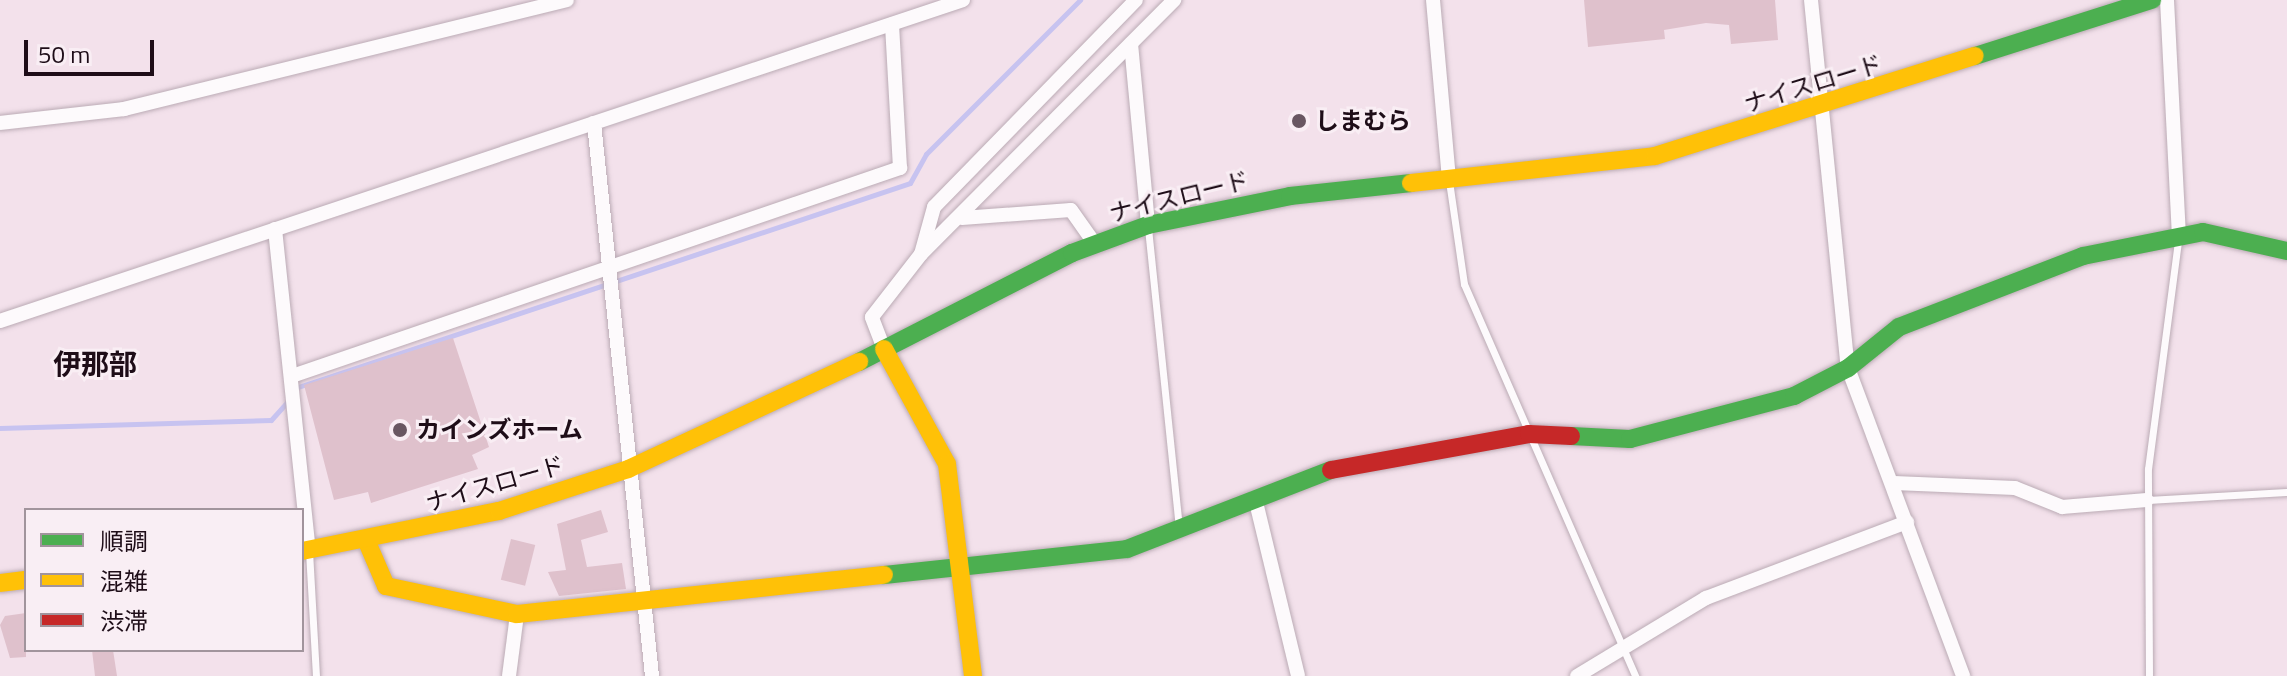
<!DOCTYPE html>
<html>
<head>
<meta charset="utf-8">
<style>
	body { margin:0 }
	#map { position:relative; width:2287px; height:676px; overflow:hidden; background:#f3e1eb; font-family:"Titillium Web","Noto Sans JP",sans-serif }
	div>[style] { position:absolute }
	.stream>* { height:5px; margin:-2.5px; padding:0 2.5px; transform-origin:2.5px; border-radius:2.5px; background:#c7c3f0 }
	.building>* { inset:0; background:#dfc1cc; transform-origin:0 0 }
	.roads { filter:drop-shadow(0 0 2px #bbabb5) drop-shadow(0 0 2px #bbabb5) }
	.lane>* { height:7px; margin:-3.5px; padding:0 3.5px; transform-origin:3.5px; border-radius:3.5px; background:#fdfafc }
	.street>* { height:14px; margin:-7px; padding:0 7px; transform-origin:7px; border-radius:7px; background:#fdfafc }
	.fast>* { height:18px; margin:-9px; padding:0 9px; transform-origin:9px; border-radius:9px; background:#4caf50 }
	.slow>* { height:18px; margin:-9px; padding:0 9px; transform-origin:9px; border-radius:9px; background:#ffc107 }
	.jam>* { height:18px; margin:-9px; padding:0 9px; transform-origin:9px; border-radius:9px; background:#c62828 }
	.dots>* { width:22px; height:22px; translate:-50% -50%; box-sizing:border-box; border:4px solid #f9eef4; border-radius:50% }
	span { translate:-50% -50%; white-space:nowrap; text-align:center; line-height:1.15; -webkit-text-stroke:6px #f9eef4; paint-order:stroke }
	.street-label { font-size:24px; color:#1e0d18 }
	.poi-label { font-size:24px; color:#1e0d18; font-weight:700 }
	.left { translate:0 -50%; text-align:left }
	.quarter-label { font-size:28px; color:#1e0d18; font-weight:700 }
	.legend { position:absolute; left:24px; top:508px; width:280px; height:144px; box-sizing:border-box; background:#f9eef4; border:2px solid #a1949c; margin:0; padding:10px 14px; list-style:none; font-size:24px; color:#1e0d18 }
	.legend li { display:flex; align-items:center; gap:16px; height:40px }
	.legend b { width:40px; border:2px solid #a1949c }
	.scale { position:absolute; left:24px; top:40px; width:130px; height:36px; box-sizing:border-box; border:4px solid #1e0d18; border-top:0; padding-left:10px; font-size:24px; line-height:28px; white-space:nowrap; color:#1e0d18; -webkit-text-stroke:6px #f9eef4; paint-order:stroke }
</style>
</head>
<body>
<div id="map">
	<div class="stream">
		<i style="left:295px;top:388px;width:648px;rotate:-18.43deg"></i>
		<i style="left:910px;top:183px;width:33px;rotate:-61deg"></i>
		<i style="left:926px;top:154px;width:218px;rotate:-45deg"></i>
		<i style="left:0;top:428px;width:271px;rotate:-1.7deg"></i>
		<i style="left:271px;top:420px;width:27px;rotate:-48deg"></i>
	</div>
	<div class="building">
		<i style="clip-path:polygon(1584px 0,1775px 0,1778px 40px,1731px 44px,1729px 25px,1706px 23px,1664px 30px,1665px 39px,1588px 47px)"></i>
		<i style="clip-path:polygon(453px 338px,489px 447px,472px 455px,478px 469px,371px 503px,368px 492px,334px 500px,304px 385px)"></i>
		<i style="clip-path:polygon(601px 510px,608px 532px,581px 540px,587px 567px,622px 563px,626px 589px,559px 596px,548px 572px,566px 570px,557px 524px)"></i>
		<i style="left:511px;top:539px;width:25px;height:42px;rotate:14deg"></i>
		<i style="clip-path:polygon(26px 613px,26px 657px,10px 658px,0 625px,5px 616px)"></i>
		<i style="clip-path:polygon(92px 650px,113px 650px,117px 676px,95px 676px)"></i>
	</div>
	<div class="roads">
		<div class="lane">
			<i style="left:1449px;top:181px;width:104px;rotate:81.7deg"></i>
			<i style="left:1464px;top:284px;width:428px;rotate:66.4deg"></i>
			<i style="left:1148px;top:228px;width:300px;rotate:84.1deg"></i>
			<i style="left:2147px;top:500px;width:140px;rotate:-3.3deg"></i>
			<i style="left:309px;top:551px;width:125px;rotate:86.8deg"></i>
			<i style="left:2149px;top:676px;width:207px;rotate:-90.3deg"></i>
			<i style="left:2148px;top:469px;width:231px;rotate:-82.5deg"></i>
		</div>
		<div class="street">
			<i style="left:1433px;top:0;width:182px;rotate:84.9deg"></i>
			<i style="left:1811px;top:0;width:370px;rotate:84.3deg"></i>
			<i style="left:1848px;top:368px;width:329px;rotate:69.5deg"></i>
			<i style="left:2167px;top:0;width:234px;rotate:87.1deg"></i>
			<i style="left:1131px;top:44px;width:182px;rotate:84.6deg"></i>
			<i style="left:0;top:123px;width:125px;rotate:-6.4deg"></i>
			<i style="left:124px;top:109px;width:456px;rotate:-13.8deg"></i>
			<i style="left:594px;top:123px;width:556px;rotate:84.01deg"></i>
			<i style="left:962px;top:218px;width:109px;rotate:-4.2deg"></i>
			<i style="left:1071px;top:210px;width:42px;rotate:54.8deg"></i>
			<i style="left:275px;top:229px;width:324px;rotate:84deg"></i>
			<i style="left:921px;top:254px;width:359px;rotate:-45.1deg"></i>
			<i style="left:0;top:321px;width:1015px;rotate:-18.43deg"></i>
			<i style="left:884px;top:349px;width:34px;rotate:-111deg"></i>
			<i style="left:872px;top:317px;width:80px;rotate:-52.1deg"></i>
			<i style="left:921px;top:254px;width:49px;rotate:-74.5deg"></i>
			<i style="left:934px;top:207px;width:289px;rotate:-45.7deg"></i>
			<i style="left:292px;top:376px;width:643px;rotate:-18.89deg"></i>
			<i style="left:900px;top:168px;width:144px;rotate:-93.2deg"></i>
			<i style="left:1894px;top:483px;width:121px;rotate:2.4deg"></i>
			<i style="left:2015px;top:488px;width:51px;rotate:22deg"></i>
			<i style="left:2062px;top:507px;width:85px;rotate:-4.7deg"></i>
			<i style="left:1255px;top:498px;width:183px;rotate:76.4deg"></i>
			<i style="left:509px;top:676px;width:63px;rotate:-82.6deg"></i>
			<i style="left:1577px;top:676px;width:151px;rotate:-31.2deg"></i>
			<i style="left:1706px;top:598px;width:215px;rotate:-20.7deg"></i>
		</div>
		<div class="fast">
			<i style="left:1975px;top:56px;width:186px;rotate:-17.6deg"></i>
			<i style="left:859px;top:362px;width:239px;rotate:-27.1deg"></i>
			<i style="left:1072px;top:253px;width:81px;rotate:-20.2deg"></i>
			<i style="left:1148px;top:225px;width:145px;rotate:-11.5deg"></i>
			<i style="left:1290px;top:196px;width:122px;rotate:-6.1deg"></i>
			<i style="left:1571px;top:436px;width:59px;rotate:2.9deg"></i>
			<i style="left:1630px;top:439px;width:170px;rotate:-14.7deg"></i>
			<i style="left:1794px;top:396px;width:61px;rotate:-27.4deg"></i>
			<i style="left:1848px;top:368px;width:65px;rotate:-38.8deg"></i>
			<i style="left:1899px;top:327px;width:197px;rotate:-21.1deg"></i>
			<i style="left:2083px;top:256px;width:122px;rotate:-11.3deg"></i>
			<i style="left:2203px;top:232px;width:86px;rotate:12.7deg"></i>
			<i style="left:884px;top:575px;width:244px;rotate:-6.1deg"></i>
			<i style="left:1127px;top:549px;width:219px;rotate:-21.2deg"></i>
		</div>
		<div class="slow">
			<i style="left:1411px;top:183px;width:245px;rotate:-6.3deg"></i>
			<i style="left:1655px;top:156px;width:335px;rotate:-17.4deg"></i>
			<i style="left:884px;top:349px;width:131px;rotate:61.3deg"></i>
			<i style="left:947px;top:464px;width:214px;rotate:83deg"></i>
			<i style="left:367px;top:542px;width:48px;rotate:66.6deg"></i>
			<i style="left:386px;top:586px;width:134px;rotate:12.1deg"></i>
			<i style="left:517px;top:614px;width:369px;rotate:-6.1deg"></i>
			<i style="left:302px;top:551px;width:201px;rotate:-11.5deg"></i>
			<i style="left:499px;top:511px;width:136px;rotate:-18deg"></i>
			<i style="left:628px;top:469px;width:255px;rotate:-24.9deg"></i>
			<i style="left:0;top:583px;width:26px;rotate:-7deg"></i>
		</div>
		<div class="jam">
			<i style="left:1331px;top:470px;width:201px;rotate:-10.3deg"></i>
			<i style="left:1529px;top:434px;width:42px;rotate:2.7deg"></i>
		</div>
	</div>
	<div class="dots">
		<i style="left:1299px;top:121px;background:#695762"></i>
		<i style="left:400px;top:430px;background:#695762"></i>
	</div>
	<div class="street-label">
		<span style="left:1813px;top:84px;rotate:-17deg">ナイスロード</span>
		<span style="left:1179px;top:197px;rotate:-14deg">ナイスロード</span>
		<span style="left:495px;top:484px;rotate:-16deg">ナイスロード</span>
	</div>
	<div class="poi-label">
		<span class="left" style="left:1315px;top:121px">しまむら</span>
		<span class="left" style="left:416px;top:430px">カインズホーム</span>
	</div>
	<div class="quarter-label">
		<span style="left:95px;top:364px">伊那部</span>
	</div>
	<ul class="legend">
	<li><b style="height:10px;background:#4caf50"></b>順調</li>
	<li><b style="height:10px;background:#ffc107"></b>混雑</li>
	<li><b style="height:10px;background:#c62828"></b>渋滞</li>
	</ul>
	<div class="scale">50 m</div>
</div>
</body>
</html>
